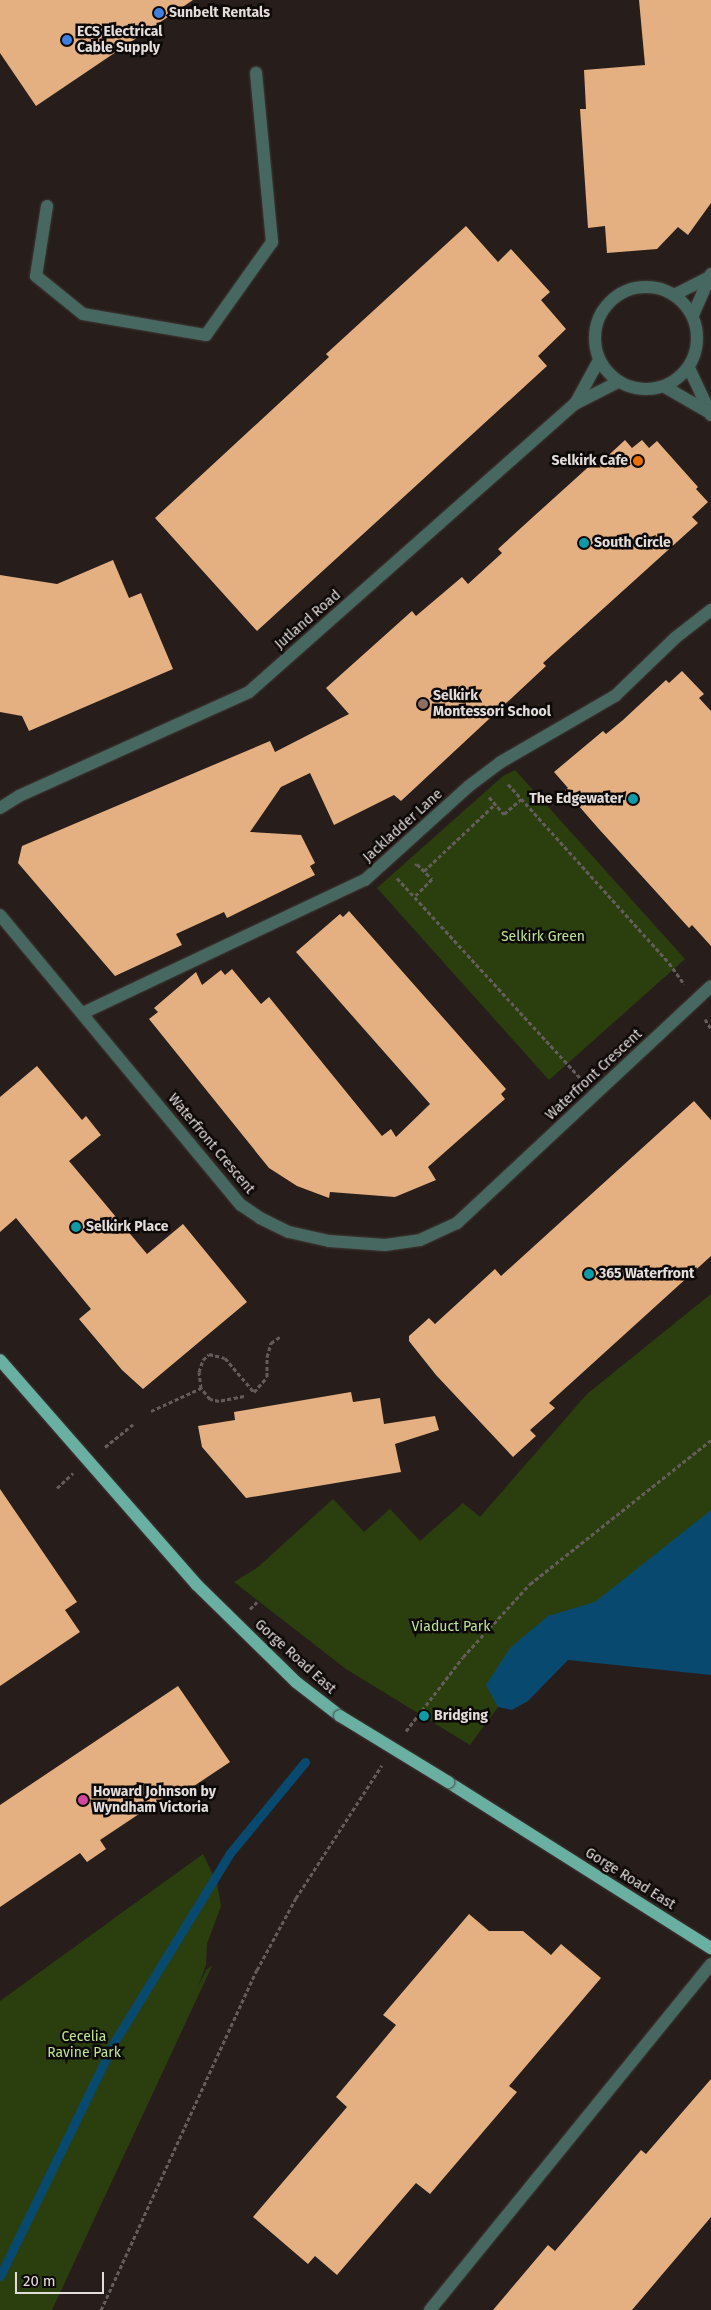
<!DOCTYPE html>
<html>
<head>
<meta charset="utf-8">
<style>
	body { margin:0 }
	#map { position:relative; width:711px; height:2310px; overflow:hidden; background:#271e1b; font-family:"Fira Sans",sans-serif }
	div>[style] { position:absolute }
	.green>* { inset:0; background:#2b3f0e }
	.water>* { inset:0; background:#084a6f }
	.stream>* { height:9px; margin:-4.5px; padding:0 4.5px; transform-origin:4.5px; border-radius:4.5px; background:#084a6f }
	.building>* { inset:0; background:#e4af81 }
	.path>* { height:3px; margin-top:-1.5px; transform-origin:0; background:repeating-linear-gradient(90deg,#655d5b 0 4px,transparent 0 6.5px) }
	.roads { filter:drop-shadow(0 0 1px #413936) drop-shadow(0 0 1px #413936) }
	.minor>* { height:12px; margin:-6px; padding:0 6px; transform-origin:6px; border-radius:6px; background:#476761 }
	.minor>.ring { margin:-6px; padding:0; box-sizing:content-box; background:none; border:12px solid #476761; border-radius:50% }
	.major>* { height:12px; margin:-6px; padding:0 6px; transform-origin:6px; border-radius:6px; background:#69afa2 }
	.bridges { filter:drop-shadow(0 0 1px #413936) drop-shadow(0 0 1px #413936) }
	.major-bridge>* { height:12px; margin:-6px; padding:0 6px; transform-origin:6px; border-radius:6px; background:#69afa2 }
	.dots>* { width:14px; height:14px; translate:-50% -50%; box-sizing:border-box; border:2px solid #0d0908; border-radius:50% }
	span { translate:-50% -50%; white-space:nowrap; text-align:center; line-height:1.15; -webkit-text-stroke:5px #0d0908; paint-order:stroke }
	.poi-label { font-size:14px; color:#e2dcda; font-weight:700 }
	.left { translate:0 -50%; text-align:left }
	.right { translate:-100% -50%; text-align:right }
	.street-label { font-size:14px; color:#e2dcda }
	.park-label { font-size:14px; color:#bde591 }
	.scale { position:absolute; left:15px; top:2272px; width:89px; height:22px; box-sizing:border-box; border:2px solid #e2dcda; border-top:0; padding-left:6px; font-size:15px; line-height:18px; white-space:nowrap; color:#e2dcda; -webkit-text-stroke:4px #0d0908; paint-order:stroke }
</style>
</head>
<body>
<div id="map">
	<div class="green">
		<i style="clip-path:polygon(515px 770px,685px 959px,549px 1080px,377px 888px,503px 776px)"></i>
		<i style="clip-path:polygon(711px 1294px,711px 1514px,498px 1707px,470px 1745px,346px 1669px,234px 1582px,257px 1568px,333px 1499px,364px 1532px,390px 1509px,420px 1541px,463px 1503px,480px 1517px,587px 1394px)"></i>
		<i style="clip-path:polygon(203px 1854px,217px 1883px,221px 1906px,207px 1944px,206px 1965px,198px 1987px,206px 1970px,212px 1966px,52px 2310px,0 2310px,0 2001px)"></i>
	</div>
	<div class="water">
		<i style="clip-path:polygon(711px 1510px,711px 1675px,568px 1660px,528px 1701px,512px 1710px,498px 1707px,486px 1685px,510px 1648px,548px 1616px,595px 1602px)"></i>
	</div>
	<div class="stream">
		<i style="left:0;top:2276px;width:258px;rotate:-64deg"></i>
		<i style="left:113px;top:2044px;width:224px;rotate:-58.5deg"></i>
		<i style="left:230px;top:1853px;width:118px;rotate:-50.5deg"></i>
	</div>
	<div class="building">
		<i style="clip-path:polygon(0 0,193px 0,36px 106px,0 53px)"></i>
		<i style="clip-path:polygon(639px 0,711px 0,711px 203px,688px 235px,678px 227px,657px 249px,607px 253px,605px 226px,588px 228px,580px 109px,586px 109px,584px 70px,645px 65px)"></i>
		<i style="clip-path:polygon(466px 226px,498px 262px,511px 249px,550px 292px,541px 300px,566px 329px,538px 356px,547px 366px,257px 631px,155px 518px,329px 357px,326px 354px)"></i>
		<i style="clip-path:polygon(625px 440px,632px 448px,642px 440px,649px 448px,657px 441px,698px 487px,696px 489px,708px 502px,692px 517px,698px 523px,543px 663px,546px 666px,401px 801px,394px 795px,334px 825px,310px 773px,281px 787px,250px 832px,301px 835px,315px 863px,310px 866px,315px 875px,227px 918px,224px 912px,176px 934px,182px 945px,115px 976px,18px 863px,22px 846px,270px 741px,275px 752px,349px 714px,326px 688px,412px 611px,416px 616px,462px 577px,468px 584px,502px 553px,498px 549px,533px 517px,595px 461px,598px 465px)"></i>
		<i style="clip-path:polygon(113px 560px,129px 598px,141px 593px,173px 669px,29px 731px,22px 716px,0 712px,0 575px,57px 584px)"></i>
		<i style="clip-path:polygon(682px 671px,704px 694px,699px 698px,711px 711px,711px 946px,692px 925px,689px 928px,598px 828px,565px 790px,568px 788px,554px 772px,603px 731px,606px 734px,623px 720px,666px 680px,669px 683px)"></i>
		<i style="clip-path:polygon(349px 911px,506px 1089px,501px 1094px,505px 1099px,428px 1167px,436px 1180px,395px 1197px,330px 1192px,329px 1198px,297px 1186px,269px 1168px,149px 1019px,158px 1012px,154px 1008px,196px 972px,202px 985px,221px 970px,225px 975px,232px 969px,261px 1004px,269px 997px,382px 1136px,391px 1129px,396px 1137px,430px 1104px,296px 952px,340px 914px,343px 917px)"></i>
		<i style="clip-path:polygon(37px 1066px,82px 1120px,86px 1116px,101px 1135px,69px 1161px,147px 1254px,183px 1224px,247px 1302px,143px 1389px,122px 1370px,79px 1319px,91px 1309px,16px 1218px,0 1232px,0 1097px)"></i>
		<i style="clip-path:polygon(694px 1101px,711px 1120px,711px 1256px,549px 1403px,555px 1408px,530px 1430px,536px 1436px,513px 1457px,436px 1375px,409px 1341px,409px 1336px,429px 1318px,435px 1324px,495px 1269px,501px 1276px)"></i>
		<i style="clip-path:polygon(351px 1392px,353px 1402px,380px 1398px,384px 1424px,435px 1416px,439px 1430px,395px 1444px,401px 1472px,246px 1498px,202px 1447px,198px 1426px,235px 1420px,234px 1412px)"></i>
		<i style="clip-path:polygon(0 1489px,77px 1602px,65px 1610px,80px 1632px,0 1686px)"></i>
		<i style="clip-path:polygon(178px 1686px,230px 1762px,179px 1796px,175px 1790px,100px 1840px,106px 1849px,87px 1862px,80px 1853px,0 1907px,0 1805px)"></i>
		<i style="clip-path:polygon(469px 1914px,489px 1931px,523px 1931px,551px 1955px,561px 1944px,601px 1978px,509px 2086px,517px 2092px,430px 2194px,416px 2183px,337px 2275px,315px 2256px,308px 2264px,253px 2217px,347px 2107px,336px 2097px,396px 2025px,383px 2015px)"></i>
		<i style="clip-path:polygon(711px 2079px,711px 2217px,632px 2310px,493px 2310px,548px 2245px,555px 2251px,641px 2150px,646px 2154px)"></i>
	</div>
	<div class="path">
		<i style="left:508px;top:784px;width:241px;rotate:48deg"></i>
		<i style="left:669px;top:963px;width:26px;rotate:54deg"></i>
		<i style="left:489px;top:797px;width:23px;rotate:49deg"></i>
		<i style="left:504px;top:814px;width:23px;rotate:-41deg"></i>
		<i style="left:415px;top:865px;width:2px;rotate:-27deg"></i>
		<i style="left:417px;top:864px;width:21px;rotate:45deg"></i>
		<i style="left:432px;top:879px;width:23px;rotate:135deg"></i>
		<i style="left:424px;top:871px;width:98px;rotate:-43.3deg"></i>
		<i style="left:397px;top:878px;width:271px;rotate:47.5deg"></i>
		<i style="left:705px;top:1019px;width:12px;rotate:59deg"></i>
		<i style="left:244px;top:1396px;width:25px;rotate:169deg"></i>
		<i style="left:219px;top:1401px;width:9px;rotate:-167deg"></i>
		<i style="left:210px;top:1399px;width:14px;rotate:-129deg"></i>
		<i style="left:201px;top:1388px;width:16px;rotate:-97deg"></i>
		<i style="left:199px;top:1372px;width:13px;rotate:-72deg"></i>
		<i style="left:203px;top:1360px;width:8px;rotate:-45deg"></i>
		<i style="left:209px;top:1354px;width:16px;rotate:14deg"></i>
		<i style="left:225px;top:1358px;width:45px;rotate:49.5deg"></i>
		<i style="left:254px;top:1392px;width:20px;rotate:-49deg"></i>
		<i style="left:267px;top:1377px;width:20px;rotate:-90deg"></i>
		<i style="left:267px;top:1357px;width:15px;rotate:-74deg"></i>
		<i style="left:271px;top:1343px;width:12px;rotate:-35deg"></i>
		<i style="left:151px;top:1411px;width:55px;rotate:-24.7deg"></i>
		<i style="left:105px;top:1447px;width:36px;rotate:-39deg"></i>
		<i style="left:57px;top:1488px;width:22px;rotate:-43deg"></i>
		<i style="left:250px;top:1609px;width:10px;rotate:-45deg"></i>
		<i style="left:406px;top:1731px;width:93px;rotate:-52.4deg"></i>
		<i style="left:463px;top:1657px;width:99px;rotate:-47.5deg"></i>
		<i style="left:530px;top:1584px;width:231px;rotate:-38.5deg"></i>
		<i style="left:101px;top:2310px;width:374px;rotate:-65.4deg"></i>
		<i style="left:257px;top:1970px;width:82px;rotate:-61.6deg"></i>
		<i style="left:296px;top:1898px;width:158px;rotate:-57.1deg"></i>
	</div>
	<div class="roads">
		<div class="minor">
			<i style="left:47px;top:206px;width:71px;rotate:98.9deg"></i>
			<i style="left:36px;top:276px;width:60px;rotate:39deg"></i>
			<i style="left:83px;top:314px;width:125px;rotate:9.7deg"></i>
			<i style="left:206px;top:335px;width:114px;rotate:-54.6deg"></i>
			<i style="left:272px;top:242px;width:170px;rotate:-95.4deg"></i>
			<i class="ring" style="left:595px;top:287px;width:90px;height:90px"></i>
			<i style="left:674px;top:295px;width:38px;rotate:-27deg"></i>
			<i style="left:693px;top:315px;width:45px;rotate:-66.3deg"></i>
			<i style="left:689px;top:368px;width:52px;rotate:64.9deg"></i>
			<i style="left:665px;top:387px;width:52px;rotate:30deg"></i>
			<i style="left:575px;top:404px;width:50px;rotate:-61.4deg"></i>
			<i style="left:0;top:808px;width:22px;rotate:-32deg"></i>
			<i style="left:19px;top:796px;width:252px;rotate:-24.3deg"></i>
			<i style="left:249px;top:692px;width:435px;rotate:-41.5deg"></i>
			<i style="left:575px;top:404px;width:48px;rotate:-27.1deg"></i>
			<i style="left:0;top:915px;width:377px;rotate:50.3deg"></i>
			<i style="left:241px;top:1205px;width:23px;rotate:34deg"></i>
			<i style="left:260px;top:1218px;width:32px;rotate:26deg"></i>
			<i style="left:289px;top:1232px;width:41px;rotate:12.7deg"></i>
			<i style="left:329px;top:1241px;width:56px;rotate:4.1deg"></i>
			<i style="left:385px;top:1245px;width:35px;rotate:-8deg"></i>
			<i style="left:420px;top:1240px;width:41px;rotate:-24.7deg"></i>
			<i style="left:457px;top:1223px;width:347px;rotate:-43deg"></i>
			<i style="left:83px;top:1013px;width:312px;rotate:-25.3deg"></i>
			<i style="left:365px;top:880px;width:140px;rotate:-42.1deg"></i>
			<i style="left:469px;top:786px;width:40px;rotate:-37deg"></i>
			<i style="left:501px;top:762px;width:132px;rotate:-30.1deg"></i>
			<i style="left:615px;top:696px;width:83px;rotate:-44deg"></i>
			<i style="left:675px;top:638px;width:46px;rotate:-37.9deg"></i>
			<i style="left:430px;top:2310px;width:446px;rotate:-50.9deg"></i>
		</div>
		<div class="major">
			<i style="left:0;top:1360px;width:298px;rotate:48.8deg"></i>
			<i style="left:196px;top:1584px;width:140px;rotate:44.4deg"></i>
			<i style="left:296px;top:1682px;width:56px;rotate:37.7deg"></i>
			<i style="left:448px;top:1782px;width:311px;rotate:32.3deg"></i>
		</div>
	</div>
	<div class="bridges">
		<div class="major-bridge">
			<i style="left:340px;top:1716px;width:127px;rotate:31.4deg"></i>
		</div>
	</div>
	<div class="dots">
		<i style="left:159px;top:13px;background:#3f7fe0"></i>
		<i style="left:67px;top:40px;background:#3f7fe0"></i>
		<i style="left:638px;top:461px;background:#e8710a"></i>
		<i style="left:584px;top:543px;background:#0f9aa8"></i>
		<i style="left:423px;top:704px;background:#8d6e63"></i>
		<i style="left:633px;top:799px;background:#0f9aa8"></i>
		<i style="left:76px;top:1227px;background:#0f9aa8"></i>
		<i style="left:589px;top:1274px;background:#0f9aa8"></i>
		<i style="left:424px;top:1716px;background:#0f9aa8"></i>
		<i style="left:83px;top:1800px;background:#d1479c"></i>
	</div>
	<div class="poi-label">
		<span class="left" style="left:169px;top:13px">Sunbelt Rentals</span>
		<span class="left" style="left:77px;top:40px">ECS Electrical<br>Cable Supply</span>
		<span class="right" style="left:628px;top:461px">Selkirk Cafe</span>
		<span class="left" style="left:594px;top:543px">South Circle</span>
		<span class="left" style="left:433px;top:704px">Selkirk<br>Montessori School</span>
		<span class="right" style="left:623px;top:799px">The Edgewater</span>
		<span class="left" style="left:86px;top:1227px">Selkirk Place</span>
		<span class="left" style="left:599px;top:1274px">365 Waterfront</span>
		<span class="left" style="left:434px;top:1716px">Bridging</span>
		<span class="left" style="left:93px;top:1800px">Howard Johnson by<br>Wyndham Victoria</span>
	</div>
	<div class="street-label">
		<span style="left:308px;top:620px;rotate:-41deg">Jutland Road</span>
		<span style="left:403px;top:826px;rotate:-42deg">Jackladder Lane</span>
		<span style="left:594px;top:1075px;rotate:-43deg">Waterfront Crescent</span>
		<span style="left:211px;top:1144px;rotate:50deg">Waterfront Crescent</span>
		<span style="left:295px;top:1657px;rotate:42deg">Gorge Road East</span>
		<span style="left:630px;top:1879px;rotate:32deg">Gorge Road East</span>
	</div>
	<div class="park-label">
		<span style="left:543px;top:937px">Selkirk Green</span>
		<span style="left:451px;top:1627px">Viaduct Park</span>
		<span style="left:84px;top:2045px">Cecelia<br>Ravine Park</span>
	</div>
	<div class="scale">20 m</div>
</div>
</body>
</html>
